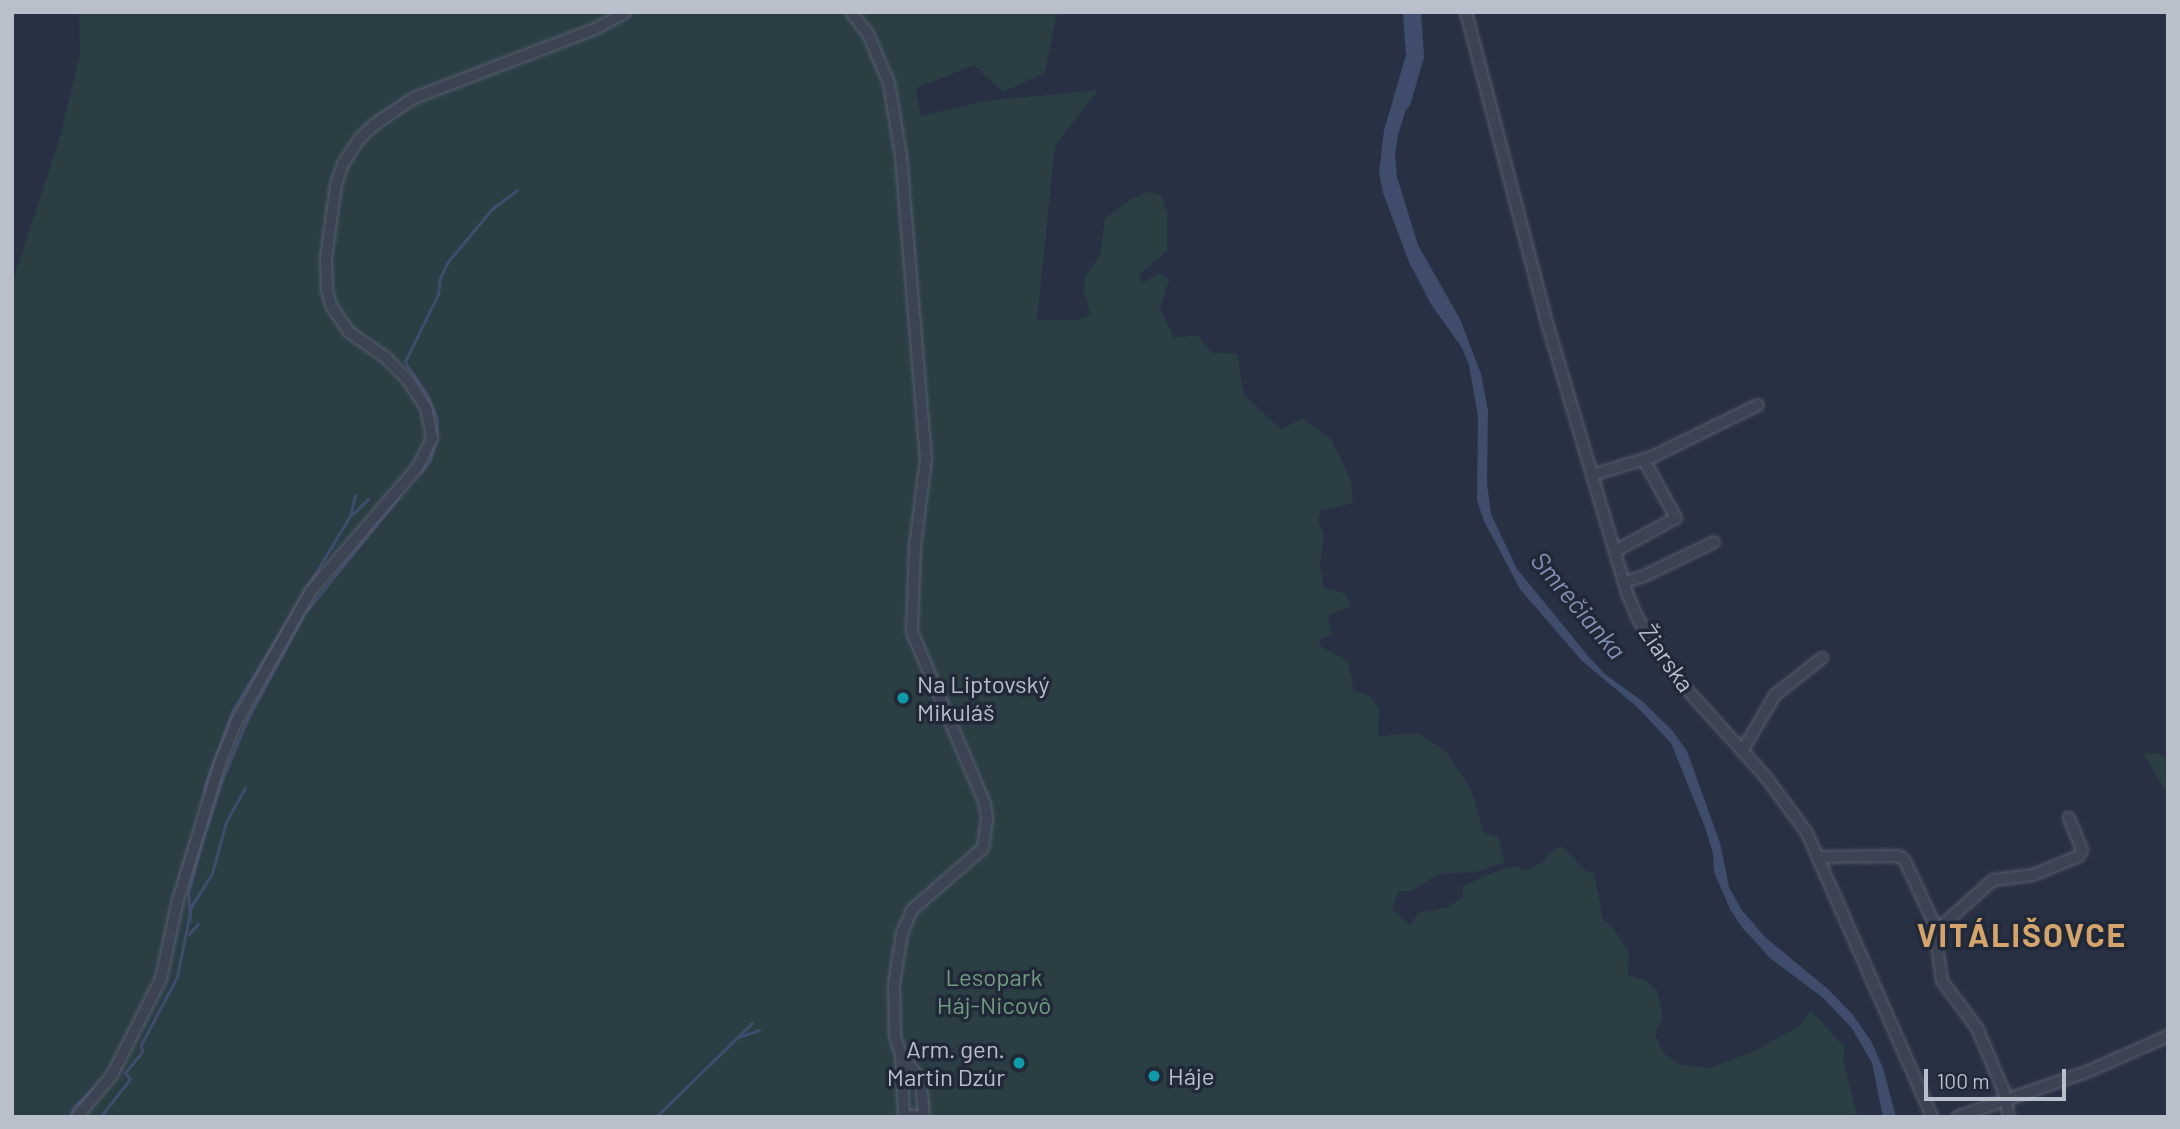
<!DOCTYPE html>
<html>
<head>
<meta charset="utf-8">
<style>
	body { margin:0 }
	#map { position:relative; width:2180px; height:1129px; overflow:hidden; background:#283043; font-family:Barlow,sans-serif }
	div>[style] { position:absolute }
	.green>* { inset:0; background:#2a3e44 }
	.water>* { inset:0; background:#3f4c6b }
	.stream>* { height:2.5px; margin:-1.25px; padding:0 1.25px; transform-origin:1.25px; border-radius:1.25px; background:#3f4c6b }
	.river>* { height:18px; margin:-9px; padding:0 9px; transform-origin:9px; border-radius:9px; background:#3f4c6b }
	.roads { filter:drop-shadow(0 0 2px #585e6d) drop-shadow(0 0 2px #585e6d) }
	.minor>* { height:10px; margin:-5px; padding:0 5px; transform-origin:5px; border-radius:5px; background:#3c4352 }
	.dots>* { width:19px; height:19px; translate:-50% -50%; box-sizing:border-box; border:4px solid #212838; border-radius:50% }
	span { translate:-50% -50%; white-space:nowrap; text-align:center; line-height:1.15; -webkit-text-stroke:7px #212838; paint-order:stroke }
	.street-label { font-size:24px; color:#babfcc }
	.poi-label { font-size:24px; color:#babfcc }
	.left { translate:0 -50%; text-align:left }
	.right { translate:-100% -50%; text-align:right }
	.park-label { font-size:24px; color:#719c80 }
	.water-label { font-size:26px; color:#8291b2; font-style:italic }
	.district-label { font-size:32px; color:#d4a46d; font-weight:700; letter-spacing:2px }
	.frame { position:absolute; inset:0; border:14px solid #babfcc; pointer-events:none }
	.scale { position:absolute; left:1924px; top:1069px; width:142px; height:32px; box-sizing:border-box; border:4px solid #babfcc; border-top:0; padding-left:9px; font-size:21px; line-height:24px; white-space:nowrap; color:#babfcc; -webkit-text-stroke:5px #212838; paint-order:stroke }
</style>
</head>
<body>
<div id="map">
	<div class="green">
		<i style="clip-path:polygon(79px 12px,1060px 12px,1056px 18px,1045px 73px,1003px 92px,974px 65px,916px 88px,921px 116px,985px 101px,1098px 90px,1055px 146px,1037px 320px,1078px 320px,1091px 314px,1084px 292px,1085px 276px,1100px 256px,1105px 219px,1131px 199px,1147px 192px,1162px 195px,1167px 213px,1167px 251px,1139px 275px,1141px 284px,1159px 273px,1169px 280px,1160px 309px,1174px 338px,1198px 335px,1212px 353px,1237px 354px,1244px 395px,1281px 430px,1302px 418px,1331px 439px,1351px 481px,1353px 503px,1320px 511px,1318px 522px,1324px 534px,1320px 565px,1324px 588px,1346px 594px,1351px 606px,1328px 616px,1332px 634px,1320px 640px,1321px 647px,1348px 661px,1354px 691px,1370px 696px,1379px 708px,1378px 736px,1418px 733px,1447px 753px,1471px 790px,1484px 833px,1498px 837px,1505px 862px,1477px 872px,1440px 874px,1411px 891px,1398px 891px,1392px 909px,1409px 925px,1421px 912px,1449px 907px,1462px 898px,1463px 886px,1507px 867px,1518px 867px,1523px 871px,1542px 863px,1550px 852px,1562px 846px,1585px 871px,1594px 872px,1603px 921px,1611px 926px,1629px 951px,1628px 975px,1646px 981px,1657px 991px,1663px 1017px,1655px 1033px,1662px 1052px,1681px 1065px,1710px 1068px,1756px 1050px,1798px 1027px,1811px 1011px,1845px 1047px,1843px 1059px,1857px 1114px,1838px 1117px,12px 1117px,12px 284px,60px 137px,80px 55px)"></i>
		<i style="clip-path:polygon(2158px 753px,2168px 761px,2168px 795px,2143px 754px)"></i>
	</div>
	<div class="water">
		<i style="clip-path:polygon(1400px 77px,1414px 83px,1398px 135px,1395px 155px,1397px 177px,1418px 245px,1460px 319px,1481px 374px,1488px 411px,1487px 483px,1491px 514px,1517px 569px,1589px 657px,1605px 674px,1642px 701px,1672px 730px,1687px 751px,1720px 843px,1729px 887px,1741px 909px,1765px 937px,1829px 990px,1853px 1015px,1871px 1041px,1883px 1068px,1896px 1117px,1883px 1117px,1872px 1063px,1851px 1027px,1822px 997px,1770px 958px,1741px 926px,1730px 909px,1714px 872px,1713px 854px,1705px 827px,1671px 743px,1636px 706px,1582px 661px,1520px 589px,1484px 521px,1477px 500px,1478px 417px,1469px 365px,1462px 348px,1431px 304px,1409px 262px,1383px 193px,1379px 173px,1384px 130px)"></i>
	</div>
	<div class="stream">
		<i style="left:436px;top:438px;width:18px;rotate:-87deg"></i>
		<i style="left:437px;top:420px;width:27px;rotate:-112deg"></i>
		<i style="left:427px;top:395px;width:40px;rotate:-124deg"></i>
		<i style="left:405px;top:362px;width:76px;rotate:-64.1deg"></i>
		<i style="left:438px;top:294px;width:16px;rotate:-83deg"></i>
		<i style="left:440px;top:278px;width:17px;rotate:-65deg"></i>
		<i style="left:447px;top:263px;width:70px;rotate:-50.2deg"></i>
		<i style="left:492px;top:209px;width:31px;rotate:-37deg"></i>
		<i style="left:420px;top:472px;width:15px;rotate:-48deg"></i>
		<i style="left:430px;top:461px;width:17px;rotate:-77deg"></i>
		<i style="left:353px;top:514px;width:21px;rotate:-45deg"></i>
		<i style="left:204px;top:800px;width:15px;rotate:-86deg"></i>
		<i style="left:205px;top:785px;width:80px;rotate:-69.5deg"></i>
		<i style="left:233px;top:710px;width:227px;rotate:-58.9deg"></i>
		<i style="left:350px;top:516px;width:21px;rotate:-76deg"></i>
		<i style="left:179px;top:879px;width:39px;rotate:-73deg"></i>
		<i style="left:190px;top:920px;width:27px;rotate:-94deg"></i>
		<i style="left:188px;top:893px;width:57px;rotate:-74.7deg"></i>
		<i style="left:203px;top:838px;width:61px;rotate:-71.9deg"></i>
		<i style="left:222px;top:780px;width:67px;rotate:-67.2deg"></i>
		<i style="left:248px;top:718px;width:118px;rotate:-61.7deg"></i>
		<i style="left:304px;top:614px;width:149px;rotate:-51deg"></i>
		<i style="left:189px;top:934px;width:13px;rotate:-48deg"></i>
		<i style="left:739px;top:1037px;width:21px;rotate:-19deg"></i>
		<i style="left:102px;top:1115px;width:46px;rotate:-52.1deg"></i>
		<i style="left:130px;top:1079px;width:8px;rotate:-130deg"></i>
		<i style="left:125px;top:1073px;width:27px;rotate:-51deg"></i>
		<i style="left:142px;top:1052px;width:7px;rotate:-98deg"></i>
		<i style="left:141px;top:1045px;width:77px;rotate:-62.1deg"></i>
		<i style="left:177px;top:977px;width:71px;rotate:-78.7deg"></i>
		<i style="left:191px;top:907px;width:40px;rotate:-58deg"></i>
		<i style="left:212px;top:873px;width:53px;rotate:-74.6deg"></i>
		<i style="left:226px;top:822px;width:38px;rotate:-61deg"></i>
		<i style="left:70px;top:1117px;width:11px;rotate:-68deg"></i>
		<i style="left:74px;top:1107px;width:33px;rotate:-44deg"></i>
		<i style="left:656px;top:1117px;width:134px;rotate:-44.4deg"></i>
	</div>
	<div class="river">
		<i style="left:1402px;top:101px;width:47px;rotate:-73.9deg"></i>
		<i style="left:1415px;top:56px;width:44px;rotate:-93.9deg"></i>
	</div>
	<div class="roads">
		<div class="minor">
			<i style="left:851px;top:12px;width:28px;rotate:52deg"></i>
			<i style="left:868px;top:34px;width:53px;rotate:66.8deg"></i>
			<i style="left:889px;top:83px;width:74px;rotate:80.7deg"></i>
			<i style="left:901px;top:156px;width:304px;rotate:85.3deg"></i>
			<i style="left:926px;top:459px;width:88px;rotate:97.2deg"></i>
			<i style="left:915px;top:546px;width:86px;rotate:92deg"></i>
			<i style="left:912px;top:632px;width:187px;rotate:67deg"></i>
			<i style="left:985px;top:804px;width:15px;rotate:82deg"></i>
			<i style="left:987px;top:819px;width:29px;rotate:98deg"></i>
			<i style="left:983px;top:848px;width:94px;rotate:138.9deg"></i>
			<i style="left:912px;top:910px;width:25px;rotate:113deg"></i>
			<i style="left:902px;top:933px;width:52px;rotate:98.9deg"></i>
			<i style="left:894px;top:984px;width:52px;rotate:88.9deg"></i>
			<i style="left:895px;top:1036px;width:19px;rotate:72deg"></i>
			<i style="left:901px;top:1054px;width:62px;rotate:87.2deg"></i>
			<i style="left:904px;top:1116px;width:20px"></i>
			<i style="left:924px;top:1116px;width:36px;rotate:-95deg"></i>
			<i style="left:921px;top:1080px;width:33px;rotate:-128deg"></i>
			<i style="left:1466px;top:12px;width:325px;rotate:75.4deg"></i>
			<i style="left:1548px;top:326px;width:278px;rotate:73.5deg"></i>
			<i style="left:1627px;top:593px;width:28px;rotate:67deg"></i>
			<i style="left:1638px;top:619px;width:68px;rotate:57deg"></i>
			<i style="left:1675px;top:676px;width:135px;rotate:48deg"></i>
			<i style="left:1765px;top:776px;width:71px;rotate:53.6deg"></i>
			<i style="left:1807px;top:833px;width:310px;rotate:66.2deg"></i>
			<i style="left:1592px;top:475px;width:63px;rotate:-16.7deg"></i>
			<i style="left:1652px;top:457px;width:118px;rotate:-26.1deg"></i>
			<i style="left:1615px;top:551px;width:69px;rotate:-28.4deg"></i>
			<i style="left:1676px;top:518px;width:66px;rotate:-118.9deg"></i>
			<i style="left:1624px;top:582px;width:19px;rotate:-16deg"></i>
			<i style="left:1642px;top:577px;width:80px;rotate:-25.9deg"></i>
			<i style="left:1742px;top:751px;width:65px;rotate:-59.5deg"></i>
			<i style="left:1775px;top:695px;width:60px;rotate:-38.2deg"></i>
			<i style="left:1820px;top:857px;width:78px;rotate:-0.7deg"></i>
			<i style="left:1898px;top:856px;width:7px;rotate:27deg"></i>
			<i style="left:1904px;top:859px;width:71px;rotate:64.9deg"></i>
			<i style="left:1934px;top:923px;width:59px;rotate:82.1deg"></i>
			<i style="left:1942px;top:981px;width:59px;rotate:53.3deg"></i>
			<i style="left:1977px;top:1028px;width:69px;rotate:67.1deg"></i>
			<i style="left:2004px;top:1092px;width:25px;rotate:79deg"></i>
			<i style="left:1936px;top:931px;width:76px;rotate:-41.8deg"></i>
			<i style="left:1993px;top:880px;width:40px;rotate:-7.1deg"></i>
			<i style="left:2033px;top:875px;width:50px;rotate:-22.4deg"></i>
			<i style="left:2079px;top:856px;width:7px;rotate:-63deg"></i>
			<i style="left:2082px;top:850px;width:35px;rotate:-112deg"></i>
			<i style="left:77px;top:1117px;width:55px;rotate:-50.2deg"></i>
			<i style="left:112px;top:1075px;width:108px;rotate:-63deg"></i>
			<i style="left:161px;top:979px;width:81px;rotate:-77.9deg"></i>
			<i style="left:178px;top:900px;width:143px;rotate:-73deg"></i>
			<i style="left:220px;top:763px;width:43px;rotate:-68.2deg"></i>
			<i style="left:236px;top:723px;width:150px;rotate:-60.5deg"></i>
			<i style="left:310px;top:592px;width:164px;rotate:-49.2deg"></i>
			<i style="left:417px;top:468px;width:34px;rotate:-63deg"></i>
			<i style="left:432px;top:438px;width:31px;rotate:-101deg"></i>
			<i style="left:426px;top:408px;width:33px;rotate:-123deg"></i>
			<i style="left:408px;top:380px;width:33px;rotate:-135deg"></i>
			<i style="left:385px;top:357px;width:44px;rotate:-145.2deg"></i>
			<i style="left:349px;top:332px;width:32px;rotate:-124deg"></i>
			<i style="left:331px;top:305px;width:16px;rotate:-105deg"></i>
			<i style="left:327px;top:290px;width:32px;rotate:-92deg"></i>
			<i style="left:326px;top:258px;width:74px;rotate:-82.2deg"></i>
			<i style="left:336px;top:185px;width:22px;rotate:-72deg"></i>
			<i style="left:343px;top:164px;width:31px;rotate:-57deg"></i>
			<i style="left:360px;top:138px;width:21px;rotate:-43deg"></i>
			<i style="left:375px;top:124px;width:47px;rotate:-33.7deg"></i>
			<i style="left:414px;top:98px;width:196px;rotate:-20.9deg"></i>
			<i style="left:597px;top:28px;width:33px;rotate:-29deg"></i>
			<i style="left:1957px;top:1117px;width:140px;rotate:-19.2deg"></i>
			<i style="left:2089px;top:1071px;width:86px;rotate:-23.9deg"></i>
		</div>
	</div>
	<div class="dots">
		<i style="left:903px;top:698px;background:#0f9aa8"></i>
		<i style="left:1019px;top:1063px;background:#0f9aa8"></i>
		<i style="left:1154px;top:1076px;background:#0f9aa8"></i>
	</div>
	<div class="street-label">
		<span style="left:1667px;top:658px;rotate:55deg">Žiarska</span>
	</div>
	<div class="poi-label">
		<span class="left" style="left:917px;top:698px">Na Liptovský<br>Mikuláš</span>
		<span class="right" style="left:1005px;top:1063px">Arm. gen.<br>Martin Dzúr</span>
		<span class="left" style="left:1168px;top:1076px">Háje</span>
	</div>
	<div class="park-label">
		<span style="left:994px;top:991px">Lesopark<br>Háj-Nicovô</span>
	</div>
	<div class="water-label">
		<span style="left:1579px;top:605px;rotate:50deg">Smrečianka</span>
	</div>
	<div class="district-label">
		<span style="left:2022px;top:934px">VITÁLIŠOVCE</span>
	</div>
	<div class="frame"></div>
	<div class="scale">100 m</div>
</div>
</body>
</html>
